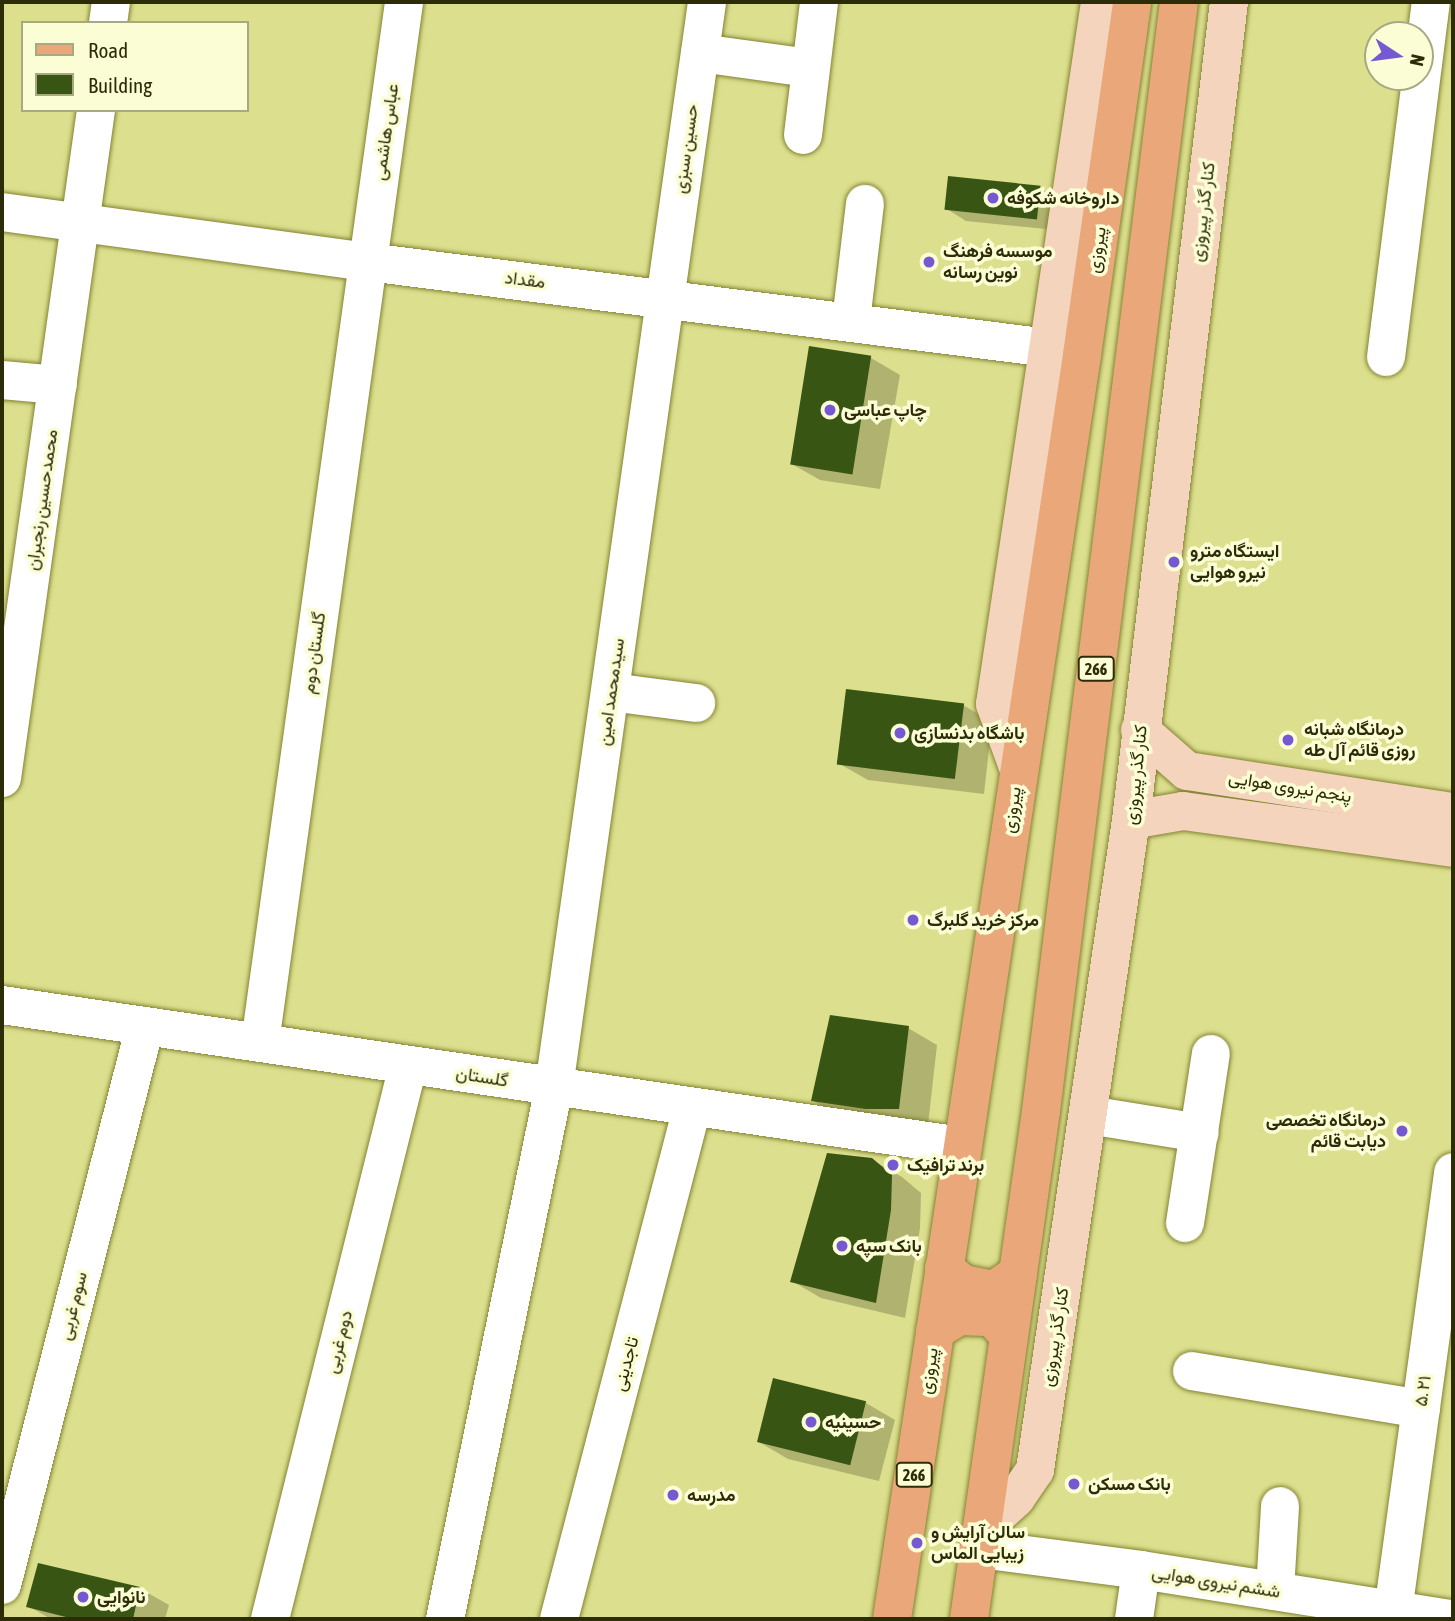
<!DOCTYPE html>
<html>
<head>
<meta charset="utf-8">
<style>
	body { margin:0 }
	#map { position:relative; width:1455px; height:1621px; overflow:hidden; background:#dcdf8d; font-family:"Asap Condensed",Vazirmatn,sans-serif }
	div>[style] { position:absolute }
	.shadow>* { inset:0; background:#0003 }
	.building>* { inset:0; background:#395513; transform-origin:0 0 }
	.roads { filter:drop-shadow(0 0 2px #838433) drop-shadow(0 0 2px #838433) }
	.minor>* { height:38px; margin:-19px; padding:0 19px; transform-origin:19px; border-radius:19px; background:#fff }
	.tertiary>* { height:38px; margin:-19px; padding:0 19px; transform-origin:19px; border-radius:19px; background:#fff }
	.secondary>* { height:38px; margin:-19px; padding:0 19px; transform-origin:19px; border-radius:19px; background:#f4d4bc }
	.primary>* { height:38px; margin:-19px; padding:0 19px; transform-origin:19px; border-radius:19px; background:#eaa87a }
	.dots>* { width:19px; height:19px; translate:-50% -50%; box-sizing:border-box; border:4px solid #fbfdd5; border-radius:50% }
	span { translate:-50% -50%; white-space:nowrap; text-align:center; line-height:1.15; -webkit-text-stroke:7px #fbfdd5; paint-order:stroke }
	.shield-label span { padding:2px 5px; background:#fbfdd5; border:2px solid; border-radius:5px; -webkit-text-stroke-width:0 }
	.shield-label { font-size:16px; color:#2c2c09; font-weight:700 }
	.street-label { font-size:18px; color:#2c2c09 }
	.poi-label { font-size:18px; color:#2c2c09; font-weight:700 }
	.left { translate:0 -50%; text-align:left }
	.right { translate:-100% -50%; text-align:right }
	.frame { position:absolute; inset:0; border:4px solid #2c2c09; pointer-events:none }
	.legend { position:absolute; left:21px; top:21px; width:228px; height:91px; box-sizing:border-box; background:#fbfdd5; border:2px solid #a8a983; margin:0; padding:9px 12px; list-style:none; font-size:21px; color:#2c2c09 }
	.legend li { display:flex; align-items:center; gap:14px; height:35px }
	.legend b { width:35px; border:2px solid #a8a983 }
	.north { position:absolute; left:1364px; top:21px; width:70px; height:70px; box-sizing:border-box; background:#fbfdd5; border:2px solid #a8a983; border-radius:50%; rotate:103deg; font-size:19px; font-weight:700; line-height:28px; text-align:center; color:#2c2c09 }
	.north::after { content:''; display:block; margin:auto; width:24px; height:32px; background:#7559d3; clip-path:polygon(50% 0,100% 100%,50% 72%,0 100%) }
</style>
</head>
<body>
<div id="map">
	<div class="shadow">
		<i style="clip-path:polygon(950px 178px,1040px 188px,1059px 199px,1056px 230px,966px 221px,947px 209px)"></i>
		<i style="clip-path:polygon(871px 358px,900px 375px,880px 489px,820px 480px,790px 463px)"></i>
		<i style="clip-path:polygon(963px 705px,992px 722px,984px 794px,868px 780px,838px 763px)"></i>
		<i style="clip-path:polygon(908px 1028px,937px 1045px,928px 1125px,842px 1117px,813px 1101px)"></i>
		<i style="clip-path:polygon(872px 1160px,902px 1177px,921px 1193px,920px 1228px,905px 1318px,821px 1298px,792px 1281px)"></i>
		<i style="clip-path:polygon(866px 1403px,895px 1420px,879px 1481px,788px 1459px,759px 1442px)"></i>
		<i style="clip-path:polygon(139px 1588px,169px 1605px,165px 1619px,51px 1619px,28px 1606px)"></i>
	</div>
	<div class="building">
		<i style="left:948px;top:176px;width:93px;height:34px;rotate:6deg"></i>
		<i style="left:809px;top:346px;width:63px;height:120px;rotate:9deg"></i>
		<i style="left:846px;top:689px;width:119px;height:76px;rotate:7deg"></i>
		<i style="clip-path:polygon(830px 1015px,909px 1026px,899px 1109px,865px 1109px,811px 1101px)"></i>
		<i style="clip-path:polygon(827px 1153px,872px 1158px,892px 1175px,891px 1210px,876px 1303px,790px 1282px)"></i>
		<i style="left:773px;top:1378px;width:96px;height:66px;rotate:14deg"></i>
		<i style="clip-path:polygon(38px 1563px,140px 1587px,133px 1619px,74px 1619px,26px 1607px)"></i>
	</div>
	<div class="roads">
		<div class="minor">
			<i style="left:108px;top:23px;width:21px;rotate:-82deg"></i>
			<i style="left:700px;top:53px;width:111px;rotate:7.8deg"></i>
			<i style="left:803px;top:135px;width:134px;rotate:-83.1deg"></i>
			<i style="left:851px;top:321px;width:118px;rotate:-83.2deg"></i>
			<i style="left:1386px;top:357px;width:358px;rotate:-82.8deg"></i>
			<i style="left:2px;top:380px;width:56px;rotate:5.1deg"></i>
			<i style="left:611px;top:692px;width:86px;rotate:7.4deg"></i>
			<i style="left:2px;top:778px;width:675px;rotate:-81.99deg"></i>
			<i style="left:2px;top:1005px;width:970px;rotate:8.36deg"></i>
			<i style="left:260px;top:1043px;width:1051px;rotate:-82.12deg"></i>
			<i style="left:1089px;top:1115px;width:112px;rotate:9.2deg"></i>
			<i style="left:1185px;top:1223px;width:171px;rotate:-81.3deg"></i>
			<i style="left:1192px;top:1371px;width:232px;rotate:9.4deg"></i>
			<i style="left:980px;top:1549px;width:162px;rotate:7.4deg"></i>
			<i style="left:1141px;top:1570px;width:313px;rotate:9deg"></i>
			<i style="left:2px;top:1585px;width:577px;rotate:-75.65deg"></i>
			<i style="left:1275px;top:1591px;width:85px;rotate:-86.6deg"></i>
			<i style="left:270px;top:1619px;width:570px;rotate:-75.99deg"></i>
			<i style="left:445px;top:1619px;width:543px;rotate:-78.42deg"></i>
			<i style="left:554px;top:1087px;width:1096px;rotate:-81.97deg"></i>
			<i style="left:559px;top:1619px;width:528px;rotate:-75.41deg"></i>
			<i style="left:1134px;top:1619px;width:49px;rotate:-81.9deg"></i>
			<i style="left:1392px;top:1619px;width:451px;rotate:-82.2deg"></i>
		</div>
		<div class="tertiary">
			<i style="left:2px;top:212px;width:369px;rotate:7.8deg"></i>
			<i style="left:368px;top:262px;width:686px;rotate:7.2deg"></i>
		</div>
		<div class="secondary">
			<i style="left:1140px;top:730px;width:62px;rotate:41.1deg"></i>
			<i style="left:1187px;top:771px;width:269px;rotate:8.8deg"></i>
			<i style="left:1018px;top:767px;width:67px;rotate:-110.1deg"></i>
			<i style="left:995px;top:704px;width:710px;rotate:-81.49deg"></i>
			<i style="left:1131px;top:820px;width:53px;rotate:-9.8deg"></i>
			<i style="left:1183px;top:811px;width:273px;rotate:7.8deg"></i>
			<i style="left:984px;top:1527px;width:43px;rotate:-42.2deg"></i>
			<i style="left:1016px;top:1498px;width:34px;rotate:-56deg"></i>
			<i style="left:1035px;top:1470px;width:657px;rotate:-81.6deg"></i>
			<i style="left:1131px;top:820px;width:824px;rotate:-83.17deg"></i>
		</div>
		<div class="primary">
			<i style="left:944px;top:1268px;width:25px;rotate:40deg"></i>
			<i style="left:963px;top:1284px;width:32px;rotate:11deg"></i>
			<i style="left:994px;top:1290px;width:29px;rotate:-34deg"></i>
			<i style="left:935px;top:1331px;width:28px;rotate:-32deg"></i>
			<i style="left:959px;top:1316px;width:33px;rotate:2deg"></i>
			<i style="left:992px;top:1317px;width:25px;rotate:48deg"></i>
			<i style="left:892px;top:1619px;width:1278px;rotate:-81.45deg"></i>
			<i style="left:1082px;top:355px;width:357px;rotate:-81.9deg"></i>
			<i style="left:969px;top:1619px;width:513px;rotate:-81.93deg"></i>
			<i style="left:1041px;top:1111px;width:1118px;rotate:-82.91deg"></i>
		</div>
	</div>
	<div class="dots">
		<i style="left:993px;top:198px;background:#7559d3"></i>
		<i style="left:929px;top:262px;background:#7559d3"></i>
		<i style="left:830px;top:410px;background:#7559d3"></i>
		<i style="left:1174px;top:562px;background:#7559d3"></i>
		<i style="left:900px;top:733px;background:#7559d3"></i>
		<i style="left:1288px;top:740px;background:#7559d3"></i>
		<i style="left:913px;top:920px;background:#7559d3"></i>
		<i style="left:1402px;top:1131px;background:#7559d3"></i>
		<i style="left:893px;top:1165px;background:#7559d3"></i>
		<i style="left:842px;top:1246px;background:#7559d3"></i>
		<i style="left:811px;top:1422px;background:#7559d3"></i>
		<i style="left:1074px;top:1484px;background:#7559d3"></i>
		<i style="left:673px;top:1495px;background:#7559d3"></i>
		<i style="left:917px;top:1543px;background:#7559d3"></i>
		<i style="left:83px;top:1597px;background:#7559d3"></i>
	</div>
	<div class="shield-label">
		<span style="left:1096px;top:669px">266</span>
		<span style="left:914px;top:1475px">266</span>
	</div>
	<div class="street-label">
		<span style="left:386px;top:132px;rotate:-82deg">عباس هاشمی</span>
		<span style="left:686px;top:149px;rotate:-82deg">حسین سبزی</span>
		<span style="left:1203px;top:212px;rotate:-83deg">کنار گذر پیروزی</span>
		<span style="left:1097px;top:250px;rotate:-82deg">پیروزی</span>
		<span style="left:525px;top:280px;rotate:7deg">مقداد</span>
		<span style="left:42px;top:500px;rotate:-82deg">محمدحسین رنجبران</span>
		<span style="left:314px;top:653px;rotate:-82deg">گلستان دوم</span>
		<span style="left:611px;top:692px;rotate:-82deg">سیدمحمد امین</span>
		<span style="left:1136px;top:775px;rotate:-84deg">کنار گذر پیروزی</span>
		<span style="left:1290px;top:787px;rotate:9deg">پنجم نیروی هوایی</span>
		<span style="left:1012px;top:810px;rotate:-82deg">پیروزی</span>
		<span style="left:482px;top:1077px;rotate:9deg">گلستان</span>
		<span style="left:73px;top:1306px;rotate:-76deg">سوم غربی</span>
		<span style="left:1055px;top:1337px;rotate:-81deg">کنار گذر پیروزی</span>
		<span style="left:339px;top:1342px;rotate:-76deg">دوم غربی</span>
		<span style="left:626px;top:1364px;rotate:-75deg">تاجدینی</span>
		<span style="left:929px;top:1371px;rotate:-82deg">پیروزی</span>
		<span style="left:1423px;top:1391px;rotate:-82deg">۵. ۲۱</span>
		<span style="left:1216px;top:1582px;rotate:9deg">ششم نیروی هوایی</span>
	</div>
	<div class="poi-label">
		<span class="left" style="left:1007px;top:198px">داروخانه شکوفه</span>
		<span class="left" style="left:943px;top:262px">موسسه فرهنگ<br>نوین رسانه</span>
		<span class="left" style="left:844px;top:410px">چاپ عباسی</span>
		<span class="left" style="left:1190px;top:562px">ایستگاه مترو<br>نیرو هوایی</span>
		<span class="left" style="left:1304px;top:740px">درمانگاه شبانه<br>روزی قائم آل طه</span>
		<span class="left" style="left:914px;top:733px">باشگاه بدنسازی</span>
		<span class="left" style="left:927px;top:920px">مرکز خرید گلبرگ</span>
		<span class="right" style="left:1386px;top:1131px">درمانگاه تخصصی<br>دیابت قائم</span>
		<span class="left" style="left:907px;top:1165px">برند ترافیک</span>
		<span class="left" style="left:856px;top:1246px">بانک سپه</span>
		<span class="left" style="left:825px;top:1422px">حسینیه</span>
		<span class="left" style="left:1088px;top:1484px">بانک مسکن</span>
		<span class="left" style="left:687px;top:1495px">مدرسه</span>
		<span class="left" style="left:931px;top:1543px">سالن آرایش و<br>زیبایی الماس</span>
		<span class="left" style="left:97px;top:1597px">نانوایی</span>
	</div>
	<div class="frame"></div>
	<ul class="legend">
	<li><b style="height:9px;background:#eaa87a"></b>Road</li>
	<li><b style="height:19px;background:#395513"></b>Building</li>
	</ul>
	<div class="north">N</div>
</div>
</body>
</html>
